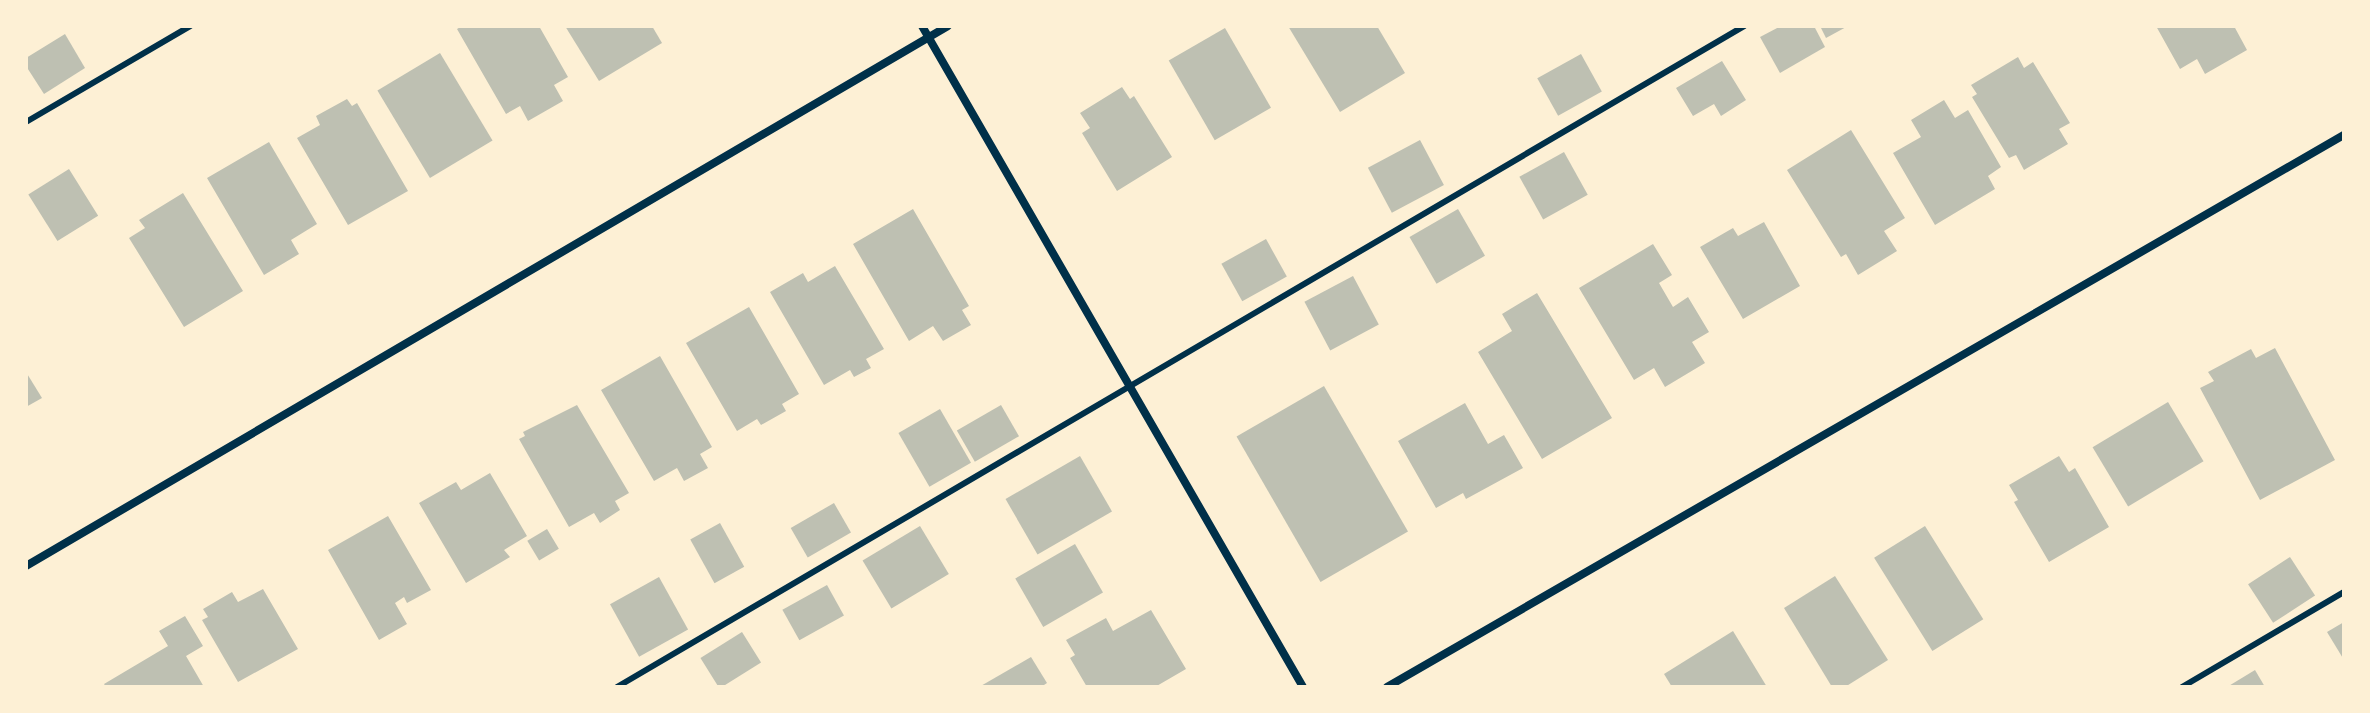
<!DOCTYPE html>
<html>
<head>
<meta charset="utf-8">
<style>
	body { margin:0 }
	#map { position:relative; width:2370px; height:713px; overflow:hidden; background:#fdf0d5; font-family:Overpass,sans-serif }
	div>[style] { position:absolute }
	.building>* { inset:0; background:#bec0b2; transform-origin:0 0 }
	.service>* { height:6px; margin:-3px; padding:0 3px; transform-origin:3px; border-radius:3px; background:#003049 }
	.minor>* { height:8px; margin:-4px; padding:0 4px; transform-origin:4px; border-radius:4px; background:#003049 }
	span { translate:-50% -50%; white-space:nowrap; text-align:center; line-height:1.15; -webkit-text-stroke:6px #fdf0d5; paint-order:stroke }
	.frame { position:absolute; inset:0; border:28px solid #fdf0d5; pointer-events:none }
</style>
</head>
<body>
<div id="map">
	<div class="building">
		<i style="clip-path:polygon(462px 26px,539px 26px,568px 77px,554px 85px,563px 101px,528px 121px,520px 106px,506px 114px,457px 29px)"></i>
		<i style="clip-path:polygon(565px 26px,652px 26px,662px 43px,599px 81px)"></i>
		<i style="clip-path:polygon(1288px 26px,1377px 26px,1405px 73px,1340px 112px)"></i>
		<i style="clip-path:polygon(1781px 26px,1814px 26px,1825px 47px,1780px 73px,1760px 37px)"></i>
		<i style="clip-path:polygon(1820px 26px,1848px 26px,1826px 38px)"></i>
		<i style="clip-path:polygon(2156px 26px,2234px 26px,2247px 50px,2205px 74px,2197px 59px,2180px 69px)"></i>
		<i style="left:1225px;top:28px;width:92px;height:65px;rotate:60deg"></i>
		<i style="clip-path:polygon(65px 34px,85px 68px,44px 94px,26px 66px,26px 58px)"></i>
		<i style="left:440px;top:53px;width:102px;height:73px;rotate:59deg"></i>
		<i style="left:1581px;top:54px;width:43px;height:50px;rotate:61deg"></i>
		<i style="clip-path:polygon(2018px 57px,2024px 68px,2033px 62px,2070px 123px,2059px 129px,2068px 144px,2024px 170px,2016px 155px,2009px 158px,1972px 97px,1977px 94px,1971px 85px)"></i>
		<i style="clip-path:polygon(1722px 61px,1746px 100px,1721px 116px,1714px 104px,1693px 116px,1676px 88px)"></i>
		<i style="clip-path:polygon(1122px 87px,1130px 99px,1134px 96px,1172px 157px,1117px 191px,1082px 133px,1090px 128px,1080px 113px)"></i>
		<i style="clip-path:polygon(347px 99px,352px 106px,357px 103px,408px 191px,348px 225px,297px 138px,320px 125px,316px 116px)"></i>
		<i style="clip-path:polygon(1944px 100px,1955px 118px,1968px 110px,2001px 167px,1988px 176px,1995px 189px,1935px 225px,1893px 153px,1921px 137px,1911px 120px)"></i>
		<i style="clip-path:polygon(1851px 130px,1905px 218px,1884px 231px,1897px 251px,1858px 275px,1846px 254px,1841px 257px,1787px 170px)"></i>
		<i style="left:1420px;top:140px;width:51px;height:59px;rotate:62deg"></i>
		<i style="clip-path:polygon(269px 142px,317px 224px,291px 240px,299px 254px,264px 275px,207px 178px)"></i>
		<i style="left:1564px;top:152px;width:49px;height:51px;rotate:61deg"></i>
		<i style="left:69px;top:169px;width:55px;height:48px;rotate:58deg"></i>
		<i style="clip-path:polygon(183px 193px,243px 291px,184px 327px,129px 238px,145px 228px,139px 220px)"></i>
		<i style="clip-path:polygon(913px 209px,969px 306px,962px 310px,971px 325px,943px 341px,933px 326px,909px 341px,853px 244px)"></i>
		<i style="left:1458px;top:209px;width:54px;height:56px;rotate:60deg"></i>
		<i style="clip-path:polygon(1764px 222px,1800px 286px,1743px 319px,1700px 247px,1733px 228px,1738px 236px)"></i>
		<i style="left:1266px;top:239px;width:43px;height:51px;rotate:61deg"></i>
		<i style="clip-path:polygon(1653px 244px,1672px 275px,1659px 283px,1673px 307px,1688px 297px,1709px 332px,1692px 342px,1705px 363px,1665px 387px,1654px 368px,1634px 380px,1579px 288px)"></i>
		<i style="clip-path:polygon(835px 266px,884px 349px,866px 359px,871px 368px,854px 377px,850px 370px,824px 385px,770px 292px,803px 273px,808px 282px)"></i>
		<i style="left:1353px;top:276px;width:55px;height:55px;rotate:62deg"></i>
		<i style="clip-path:polygon(1537px 293px,1612px 418px,1542px 459px,1478px 352px,1512px 331px,1502px 314px)"></i>
		<i style="clip-path:polygon(749px 307px,799px 394px,782px 404px,786px 411px,761px 425px,757px 419px,737px 431px,686px 343px)"></i>
		<i style="clip-path:polygon(2275px 348px,2335px 460px,2260px 500px,2200px 388px,2214px 381px,2208px 372px,2251px 349px,2256px 358px)"></i>
		<i style="clip-path:polygon(660px 356px,712px 447px,700px 454px,708px 468px,684px 481px,677px 468px,654px 481px,601px 390px)"></i>
		<i style="clip-path:polygon(26px 372px,42px 398px,26px 407px)"></i>
		<i style="left:1324px;top:386px;width:168px;height:101px;rotate:60deg"></i>
		<i style="left:2168px;top:402px;width:69px;height:88px;rotate:59deg"></i>
		<i style="clip-path:polygon(1465px 403px,1488px 444px,1504px 435px,1523px 468px,1466px 499px,1463px 493px,1436px 508px,1398px 441px)"></i>
		<i style="clip-path:polygon(577px 405px,629px 493px,615px 501px,620px 510px,600px 523px,594px 513px,569px 527px,519px 439px,525px 436px,523px 432px)"></i>
		<i style="left:1001px;top:405px;width:36px;height:51px;rotate:60deg"></i>
		<i style="left:940px;top:409px;width:62px;height:48px;rotate:60deg"></i>
		<i style="left:1080px;top:456px;width:64px;height:86px;rotate:60deg"></i>
		<i style="clip-path:polygon(2059px 456px,2069px 472px,2075px 468px,2109px 527px,2049px 562px,2014px 502px,2018px 500px,2009px 485px)"></i>
		<i style="clip-path:polygon(490px 473px,527px 536px,504px 550px,510px 557px,466px 583px,419px 503px,456px 482px,461px 490px)"></i>
		<i style="left:834px;top:503px;width:34px;height:50px;rotate:60deg"></i>
		<i style="clip-path:polygon(388px 516px,431px 590px,407px 603px,404px 597px,395px 603px,407px 624px,379px 640px,328px 550px)"></i>
		<i style="left:720px;top:523px;width:50px;height:34px;rotate:61deg"></i>
		<i style="left:920px;top:526px;width:56px;height:67px;rotate:59deg"></i>
		<i style="left:1925px;top:526px;width:110px;height:60px;rotate:58deg"></i>
		<i style="left:547px;top:529px;width:23px;height:23px;rotate:59deg"></i>
		<i style="left:1075px;top:544px;width:56px;height:69px;rotate:60deg"></i>
		<i style="left:2290px;top:557px;width:46px;height:50px;rotate:57deg"></i>
		<i style="clip-path:polygon(1835px 576px,1888px 660px,1845px 687px,1832px 687px,1784px 608px)"></i>
		<i style="left:659px;top:577px;width:60px;height:56px;rotate:61deg"></i>
		<i style="left:827px;top:585px;width:35px;height:51px;rotate:61deg"></i>
		<i style="clip-path:polygon(263px 589px,298px 649px,238px 682px,202px 620px,208px 617px,203px 609px,232px 592px,238px 602px)"></i>
		<i style="clip-path:polygon(1151px 610px,1186px 669px,1155px 687px,1087px 687px,1070px 658px,1075px 655px,1066px 640px,1106px 618px,1113px 631px)"></i>
		<i style="clip-path:polygon(185px 616px,203px 646px,186px 656px,204px 687px,106px 687px,104px 684px,168px 646px,159px 631px)"></i>
		<i style="clip-path:polygon(2344px 622px,2344px 660px,2327px 632px)"></i>
		<i style="clip-path:polygon(1733px 631px,1767px 687px,1672px 687px,1664px 674px)"></i>
		<i style="left:742px;top:632px;width:36px;height:49px;rotate:58deg"></i>
		<i style="clip-path:polygon(1031px 657px,1047px 683px,1041px 687px,979px 687px)"></i>
		<i style="clip-path:polygon(2255px 670px,2265px 687px,2227px 687px)"></i>
	</div>
	<div class="service">
		<i style="left:26px;top:122px;width:190px;rotate:-30.3deg"></i>
		<i style="left:617px;top:687px;width:1307px;rotate:-30.39deg"></i>
		<i style="left:2182px;top:687px;width:188px;rotate:-30.4deg"></i>
	</div>
	<div class="minor">
		<i style="left:922px;top:26px;width:763px;rotate:60.04deg"></i>
		<i style="left:26px;top:566px;width:1068px;rotate:-30.36deg"></i>
		<i style="left:1387px;top:687px;width:1105px;rotate:-29.98deg"></i>
	</div>
	<div class="frame"></div>
</div>
</body>
</html>
